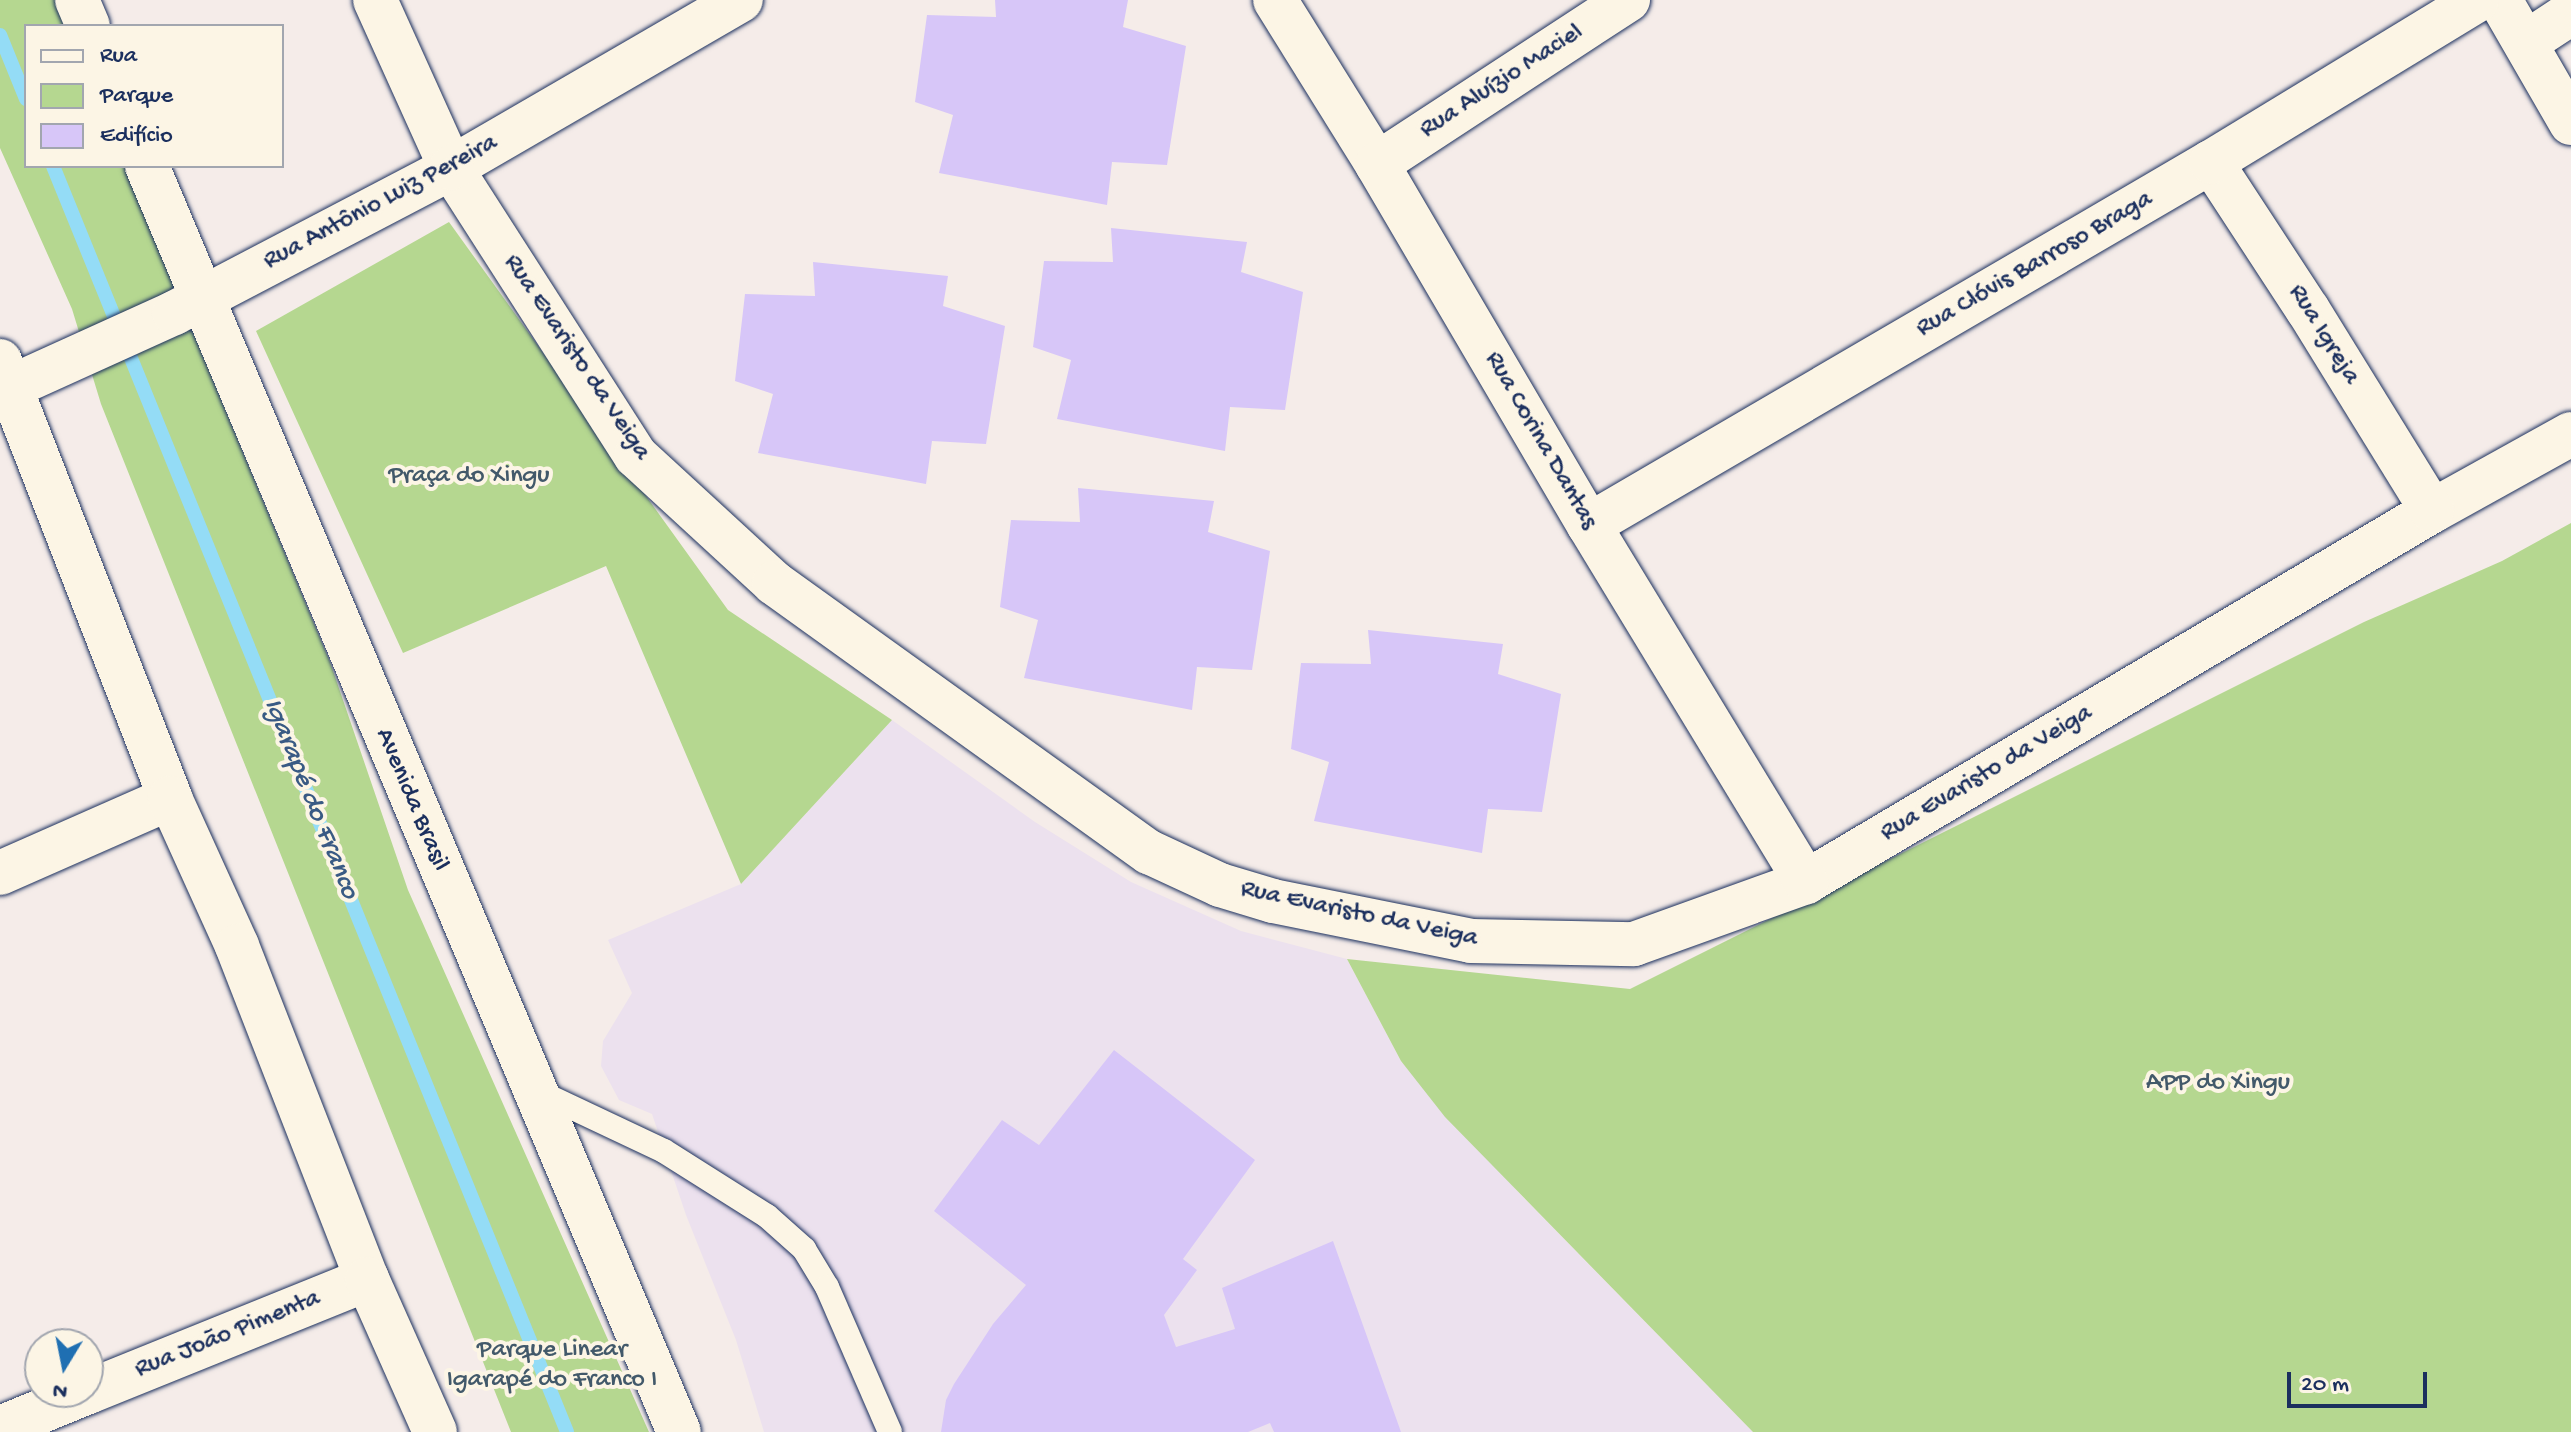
<!DOCTYPE html>
<html>
<head>
<meta charset="utf-8">
<style>
	body { margin:0 }
	#map { position:relative; width:2571px; height:1432px; overflow:hidden; background:#f5ece9; font-family:"Gochi Hand",sans-serif }
	div>[style] { position:absolute }
	.built>* { inset:0; background:#ece1ee }
	.green>* { inset:0; background:#b5d790 }
	.stream>* { height:14px; margin:-7px; padding:0 7px; transform-origin:7px; border-radius:7px; background:#94dcf6 }
	.building>* { inset:0; background:#d7c6f8 }
	.roads { filter:drop-shadow(0 0 2px #1b2f5e) drop-shadow(0 0 2px #1b2f5e) }
	.lane>* { height:24px; margin:-12px; padding:0 12px; transform-origin:12px; border-radius:12px; background:#fcf5e5 }
	.street>* { height:44px; margin:-22px; padding:0 22px; transform-origin:22px; border-radius:22px; background:#fcf5e5 }
	.highway>* { height:44px; margin:-22px; padding:0 22px; transform-origin:22px; border-radius:22px; background:#fcf5e5 }
	span { translate:-50% -50%; white-space:nowrap; text-align:center; line-height:1.15; -webkit-text-stroke:8px #fcf5e5; paint-order:stroke }
	.street-label { font-size:26px; color:#1b2f5e }
	.park-label { font-size:26px; color:#42596a }
	.water-label { font-size:28px; color:#395a84; font-style:italic }
	.legend { position:absolute; left:24px; top:24px; width:260px; height:144px; box-sizing:border-box; background:#fcf5e5; border:2px solid #a2a6af; margin:0; padding:10px 14px; list-style:none; font-size:24px; color:#1b2f5e }
	.legend li { display:flex; align-items:center; gap:16px; height:40px }
	.legend b { width:40px; border:2px solid #a2a6af }
	.north { position:absolute; left:24px; top:1328px; width:80px; height:80px; box-sizing:border-box; background:#fcf5e5; border:2px solid #a2a6af; border-radius:50%; rotate:190deg; font-size:22px; font-weight:700; line-height:32px; text-align:center; color:#1b2f5e }
	.north::after { content:''; display:block; margin:auto; width:28px; height:36px; background:#1f6fb2; clip-path:polygon(50% 0,100% 100%,50% 72%,0 100%) }
	.scale { position:absolute; left:2287px; top:1372px; width:140px; height:36px; box-sizing:border-box; border:4px solid #1b2f5e; border-top:0; padding-left:10px; font-size:24px; line-height:28px; white-space:nowrap; color:#1b2f5e; -webkit-text-stroke:6px #fcf5e5; paint-order:stroke }
</style>
</head>
<body>
<div id="map">
	<div class="built">
		<i style="clip-path:polygon(892px 720px,1035px 822px,1131px 882px,1241px 931px,1347px 959px,1401px 1061px,1519px 1193px,1753px 1432px,764px 1432px,736px 1340px,686px 1215px,652px 1114px,619px 1100px,601px 1066px,603px 1041px,632px 993px,608px 940px,741px 884px)"></i>
	</div>
	<div class="green">
		<i style="clip-path:polygon(0 0,58px 0,68px 26px,26px 26px,26px 166px,124px 166px,330px 662px,408px 890px,649px 1432px,511px 1432px,101px 404px,72px 309px,0 148px)"></i>
		<i style="clip-path:polygon(449px 222px,728px 610px,892px 720px,741px 884px,606px 566px,403px 653px,256px 331px)"></i>
		<i style="clip-path:polygon(2571px 523px,2571px 1432px,1753px 1432px,1445px 1117px,1401px 1061px,1347px 959px,1630px 989px,2364px 622px,2502px 561px)"></i>
	</div>
	<div class="stream">
		<i style="left:0;top:35px;width:69px;rotate:67.9deg"></i>
		<i style="left:53px;top:166px;width:1366px;rotate:67.9deg"></i>
	</div>
	<div class="building">
		<i style="clip-path:polygon(995px 0,1128px 0,1123px 27px,1186px 46px,1167px 165px,1112px 162px,1107px 205px,939px 173px,953px 115px,915px 102px,927px 15px,996px 17px)"></i>
		<i style="clip-path:polygon(1111px 228px,1247px 242px,1241px 272px,1303px 292px,1285px 410px,1230px 407px,1225px 451px,1057px 419px,1071px 360px,1033px 347px,1044px 261px,1113px 262px)"></i>
		<i style="clip-path:polygon(813px 262px,948px 276px,943px 306px,1005px 326px,986px 444px,932px 441px,926px 484px,758px 453px,773px 394px,735px 381px,745px 294px,815px 296px)"></i>
		<i style="clip-path:polygon(1078px 488px,1214px 501px,1208px 532px,1270px 551px,1252px 670px,1197px 667px,1192px 710px,1024px 678px,1038px 620px,1000px 607px,1011px 520px,1080px 522px)"></i>
		<i style="clip-path:polygon(1368px 630px,1503px 644px,1498px 674px,1561px 694px,1542px 812px,1488px 809px,1482px 853px,1314px 821px,1329px 762px,1291px 749px,1301px 663px,1371px 664px)"></i>
		<i style="clip-path:polygon(1114px 1050px,1255px 1160px,1183px 1259px,1197px 1270px,1164px 1315px,1176px 1347px,1235px 1329px,1222px 1288px,1333px 1241px,1401px 1432px,1274px 1432px,1270px 1423px,1248px 1432px,941px 1432px,946px 1400px,954px 1384px,993px 1324px,1026px 1285px,934px 1211px,1002px 1120px,1039px 1145px)"></i>
	</div>
	<div class="roads">
		<div class="lane">
			<i style="left:537px;top:1091px;width:140px;rotate:25.3deg"></i>
			<i style="left:664px;top:1151px;width:122px;rotate:32.3deg"></i>
			<i style="left:767px;top:1216px;width:50px;rotate:41.7deg"></i>
			<i style="left:804px;top:1249px;width:44px;rotate:58.8deg"></i>
			<i style="left:827px;top:1287px;width:158px;rotate:66.5deg"></i>
		</div>
		<div class="street">
			<i style="left:375px;top:0;width:184px;rotate:65.7deg"></i>
			<i style="left:451px;top:168px;width:342px;rotate:57.3deg"></i>
			<i style="left:636px;top:456px;width:188px;rotate:42.6deg"></i>
			<i style="left:774px;top:583px;width:462px;rotate:35.7deg"></i>
			<i style="left:1149px;top:852px;width:78px;rotate:24.9deg"></i>
			<i style="left:1220px;top:885px;width:55px;rotate:16.8deg"></i>
			<i style="left:1273px;top:901px;width:202px;rotate:11.4deg"></i>
			<i style="left:1471px;top:941px;width:163px;rotate:1.1deg"></i>
			<i style="left:1634px;top:944px;width:183px;rotate:-19.8deg"></i>
			<i style="left:1806px;top:882px;width:728px;rotate:-30.65deg"></i>
			<i style="left:2432px;top:511px;width:159px;rotate:-29deg"></i>
			<i style="left:1275px;top:0;width:193px;rotate:58.1deg"></i>
			<i style="left:1377px;top:164px;width:419px;rotate:59.6deg"></i>
			<i style="left:1589px;top:525px;width:418px;rotate:58.7deg"></i>
			<i style="left:2500px;top:0;width:142px;rotate:60deg"></i>
			<i style="left:2527px;top:42px;width:53px;rotate:-33.4deg"></i>
			<i style="left:2211px;top:162px;width:177px;rotate:56.8deg"></i>
			<i style="left:2308px;top:310px;width:236px;rotate:58.3deg"></i>
			<i style="left:1377px;top:164px;width:300px;rotate:-33.2deg"></i>
			<i style="left:11px;top:387px;width:179px;rotate:-24.4deg"></i>
			<i style="left:174px;top:313px;width:313px;rotate:-27.6deg"></i>
			<i style="left:451px;top:168px;width:335px;rotate:-30.1deg"></i>
			<i style="left:1589px;top:525px;width:720px;rotate:-30.27deg"></i>
			<i style="left:2211px;top:162px;width:311px;rotate:-31.3deg"></i>
			<i style="left:0;top:873px;width:186px;rotate:-23.8deg"></i>
			<i style="left:88px;top:1392px;width:301px;rotate:-22deg"></i>
			<i style="left:0;top:1428px;width:95px;rotate:-22.2deg"></i>
		</div>
		<div class="highway">
			<i style="left:77px;top:0;width:28px;rotate:67deg"></i>
			<i style="left:147px;top:166px;width:1373px;rotate:67.21deg"></i>
			<i style="left:0;top:361px;width:469px;rotate:68.7deg"></i>
			<i style="left:170px;top:798px;width:162px;rotate:65.6deg"></i>
			<i style="left:237px;top:946px;width:357px;rotate:68.7deg"></i>
			<i style="left:367px;top:1279px;width:167px;rotate:66deg"></i>
		</div>
	</div>
	<div class="street-label">
		<span style="left:1502px;top:82px;rotate:-33deg">Rua Aluízio Maciel</span>
		<span style="left:381px;top:203px;rotate:-28deg">Rua Antônio Luiz Pereira</span>
		<span style="left:2035px;top:265px;rotate:-30deg">Rua Clóvis Barroso Braga</span>
		<span style="left:2323px;top:335px;rotate:58deg">Rua Igreja</span>
		<span style="left:576px;top:358px;rotate:56deg">Rua Evaristo da Veiga</span>
		<span style="left:1540px;top:441px;rotate:60deg">Rua Corina Dantas</span>
		<span style="left:1987px;top:774px;rotate:-31deg">Rua Evaristo da Veiga</span>
		<span style="left:411px;top:800px;rotate:67deg">Avenida Brasil</span>
		<span style="left:1359px;top:915px;rotate:12deg">Rua Evaristo da Veiga</span>
		<span style="left:228px;top:1335px;rotate:-22deg">Rua João Pimenta</span>
	</div>
	<div class="park-label">
		<span style="left:469px;top:477px">Praça do Xingu</span>
		<span style="left:2218px;top:1084px">APP do Xingu</span>
		<span style="left:552px;top:1366px">Parque Linear<br>Igarapé do Franco I</span>
	</div>
	<div class="water-label">
		<span style="left:310px;top:799px;rotate:68deg">Igarapé do Franco</span>
	</div>
	<ul class="legend">
	<li><b style="height:10px;background:#fcf5e5"></b>Rua</li>
	<li><b style="height:22px;background:#b5d790"></b>Parque</li>
	<li><b style="height:22px;background:#d7c6f8"></b>Edifício</li>
	</ul>
	<div class="north">N</div>
	<div class="scale">20 m</div>
</div>
</body>
</html>
